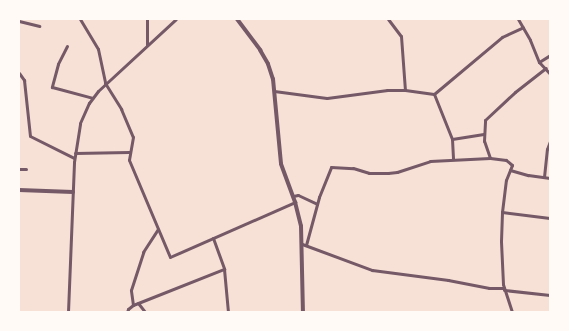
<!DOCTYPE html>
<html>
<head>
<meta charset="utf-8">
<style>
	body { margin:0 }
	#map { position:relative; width:569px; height:331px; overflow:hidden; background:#f7e1d7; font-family:Bitter,serif }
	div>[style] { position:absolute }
	.minor>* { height:3px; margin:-1.5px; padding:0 1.5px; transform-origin:1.5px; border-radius:1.5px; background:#755966 }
	.tertiary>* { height:4px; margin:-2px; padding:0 2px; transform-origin:2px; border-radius:2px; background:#755966 }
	span { translate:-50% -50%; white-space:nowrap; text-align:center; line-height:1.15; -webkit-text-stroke:3.5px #fffaf5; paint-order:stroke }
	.frame { position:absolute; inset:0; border:20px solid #fffaf5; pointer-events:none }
</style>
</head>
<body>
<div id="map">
	<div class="minor">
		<i style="left:80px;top:19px;width:35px;rotate:59deg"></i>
		<i style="left:98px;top:49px;width:35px;rotate:78deg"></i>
		<i style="left:105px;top:83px;width:31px;rotate:58deg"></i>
		<i style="left:121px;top:109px;width:30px;rotate:67deg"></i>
		<i style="left:133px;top:137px;width:23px;rotate:100deg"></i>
		<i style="left:129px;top:160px;width:105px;rotate:67.1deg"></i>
		<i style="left:170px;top:257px;width:137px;rotate:-23.7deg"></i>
		<i style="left:388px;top:19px;width:21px;rotate:53deg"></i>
		<i style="left:401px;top:36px;width:54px;rotate:85.8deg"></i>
		<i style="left:405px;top:90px;width:29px;rotate:8deg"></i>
		<i style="left:434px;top:94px;width:89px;rotate:-40deg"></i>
		<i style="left:502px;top:37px;width:23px;rotate:-25deg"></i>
		<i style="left:518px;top:19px;width:24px;rotate:60deg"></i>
		<i style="left:530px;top:40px;width:24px;rotate:68deg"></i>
		<i style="left:539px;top:62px;width:16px;rotate:47deg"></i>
		<i style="left:19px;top:21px;width:21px;rotate:14deg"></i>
		<i style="left:147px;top:45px;width:26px;rotate:-90deg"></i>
		<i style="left:67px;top:46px;width:20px;rotate:117deg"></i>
		<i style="left:58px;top:64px;width:24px;rotate:105deg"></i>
		<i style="left:52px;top:87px;width:42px;rotate:15deg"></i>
		<i style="left:539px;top:62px;width:13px;rotate:-32deg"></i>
		<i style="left:19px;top:73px;width:9px;rotate:54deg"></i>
		<i style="left:24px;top:80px;width:56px;rotate:83.9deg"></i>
		<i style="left:30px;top:136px;width:49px;rotate:26.6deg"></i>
		<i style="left:274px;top:91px;width:53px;rotate:7.5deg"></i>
		<i style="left:327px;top:98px;width:61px;rotate:-7.6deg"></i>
		<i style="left:387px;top:90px;width:18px"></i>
		<i style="left:434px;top:94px;width:48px;rotate:68.2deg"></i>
		<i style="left:452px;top:139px;width:20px;rotate:87deg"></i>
		<i style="left:452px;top:139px;width:32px;rotate:-9deg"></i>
		<i style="left:75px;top:153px;width:54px;rotate:-1.1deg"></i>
		<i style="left:19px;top:169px;width:7px"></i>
		<i style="left:510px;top:170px;width:19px;rotate:16deg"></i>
		<i style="left:528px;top:175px;width:22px;rotate:8deg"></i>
		<i style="left:544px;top:177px;width:28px;rotate:-84deg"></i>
		<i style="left:547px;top:149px;width:9px;rotate:-69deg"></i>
		<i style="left:293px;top:196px;width:5px;rotate:-11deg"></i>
		<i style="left:298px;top:195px;width:21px;rotate:25deg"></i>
		<i style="left:502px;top:212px;width:48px;rotate:7.1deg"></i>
		<i style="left:213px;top:238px;width:33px;rotate:70deg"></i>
		<i style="left:224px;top:269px;width:43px;rotate:84.7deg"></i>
		<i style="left:302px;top:244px;width:75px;rotate:20.4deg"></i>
		<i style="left:372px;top:270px;width:77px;rotate:7.5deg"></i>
		<i style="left:448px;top:280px;width:42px;rotate:11deg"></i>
		<i style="left:489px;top:288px;width:15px"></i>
		<i style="left:306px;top:245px;width:50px;rotate:-74.8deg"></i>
		<i style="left:319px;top:197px;width:32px;rotate:-68deg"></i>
		<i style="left:331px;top:167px;width:22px;rotate:3deg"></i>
		<i style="left:353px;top:168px;width:17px;rotate:17deg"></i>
		<i style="left:369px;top:173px;width:19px"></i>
		<i style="left:388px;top:173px;width:9px;rotate:-6deg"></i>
		<i style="left:397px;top:172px;width:35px;rotate:-18deg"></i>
		<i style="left:430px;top:161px;width:60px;rotate:-2.9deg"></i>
		<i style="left:504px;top:290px;width:46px;rotate:6.2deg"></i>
		<i style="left:138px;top:303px;width:11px;rotate:52deg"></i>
		<i style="left:133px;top:305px;width:15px;rotate:-98deg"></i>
		<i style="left:131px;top:290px;width:40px;rotate:-72deg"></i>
		<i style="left:143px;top:252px;width:27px;rotate:-57deg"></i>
		<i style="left:68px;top:312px;width:150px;rotate:-87.7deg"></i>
		<i style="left:74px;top:162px;width:39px;rotate:-81deg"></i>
		<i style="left:80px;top:123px;width:22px;rotate:-66deg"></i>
		<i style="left:89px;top:103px;width:15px;rotate:-53deg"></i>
		<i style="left:98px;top:91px;width:106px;rotate:-42.7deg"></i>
		<i style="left:127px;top:312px;width:3px;rotate:-72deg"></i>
		<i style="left:128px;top:309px;width:6px;rotate:-39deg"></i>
		<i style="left:133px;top:305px;width:98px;rotate:-21.6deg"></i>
		<i style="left:512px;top:312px;width:29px;rotate:-108deg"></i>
		<i style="left:503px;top:284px;width:43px;rotate:-92.7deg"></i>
		<i style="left:501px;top:241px;width:29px;rotate:-88deg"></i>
		<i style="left:502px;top:212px;width:32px;rotate:-83deg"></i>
		<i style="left:506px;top:180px;width:16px;rotate:-68deg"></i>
		<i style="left:512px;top:165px;width:8px;rotate:-140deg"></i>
		<i style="left:506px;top:160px;width:16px;rotate:-173deg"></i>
		<i style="left:490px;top:158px;width:18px;rotate:-109deg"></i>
		<i style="left:484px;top:141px;width:21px;rotate:-87deg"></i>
		<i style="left:485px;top:120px;width:41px;rotate:-43deg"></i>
		<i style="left:515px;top:92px;width:39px;rotate:-38deg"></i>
	</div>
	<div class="tertiary">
		<i style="left:237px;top:19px;width:39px;rotate:53deg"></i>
		<i style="left:260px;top:50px;width:16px;rotate:60deg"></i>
		<i style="left:268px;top:64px;width:16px;rotate:72deg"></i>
		<i style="left:273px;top:79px;width:85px;rotate:84.6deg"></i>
		<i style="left:281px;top:164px;width:40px;rotate:69.8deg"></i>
		<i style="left:295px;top:202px;width:25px;rotate:76deg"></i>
		<i style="left:301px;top:226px;width:86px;rotate:88.7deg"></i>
		<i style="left:19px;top:190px;width:54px;rotate:2.1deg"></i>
	</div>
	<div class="frame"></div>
</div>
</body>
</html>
